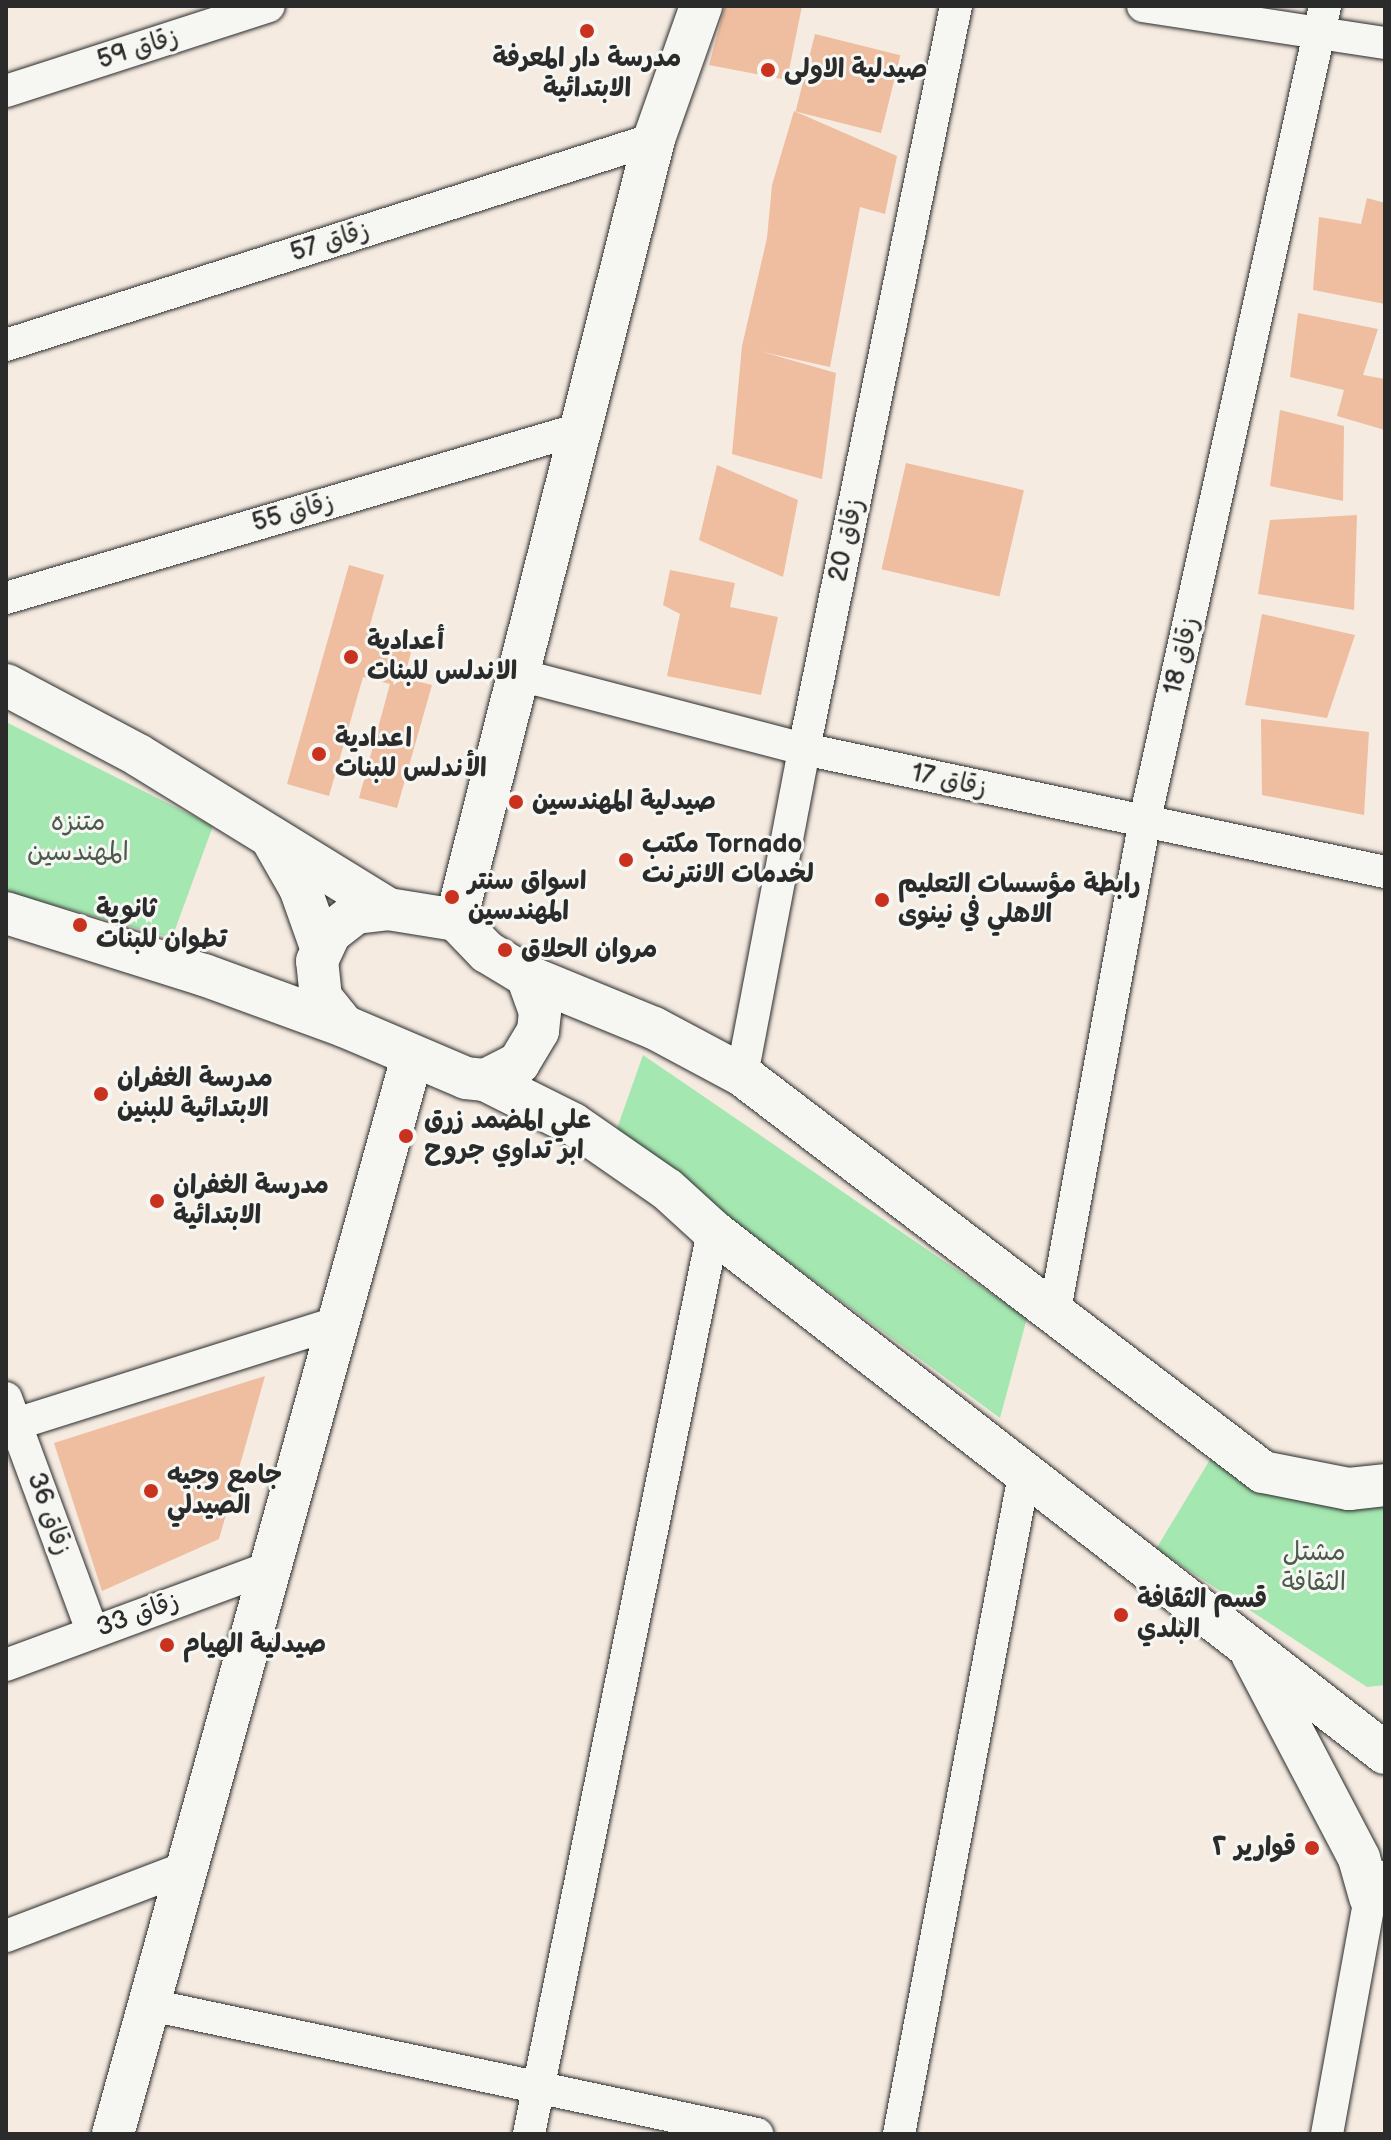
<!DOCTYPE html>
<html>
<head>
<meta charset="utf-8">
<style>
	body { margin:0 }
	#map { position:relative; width:1391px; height:2140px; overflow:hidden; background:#f5ebe1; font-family:"Balsamiq Sans","Playpen Sans Arabic",sans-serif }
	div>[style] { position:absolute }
	.green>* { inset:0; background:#a5e7b1 }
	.building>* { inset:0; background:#efbd9f; transform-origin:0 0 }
	.roads { filter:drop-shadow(0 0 2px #2b2b2b) drop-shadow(0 0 2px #2b2b2b) }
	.minor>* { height:32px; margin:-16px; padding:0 16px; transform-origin:16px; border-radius:16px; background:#f6f6f2 }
	.tertiary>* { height:42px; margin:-21px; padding:0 21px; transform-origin:21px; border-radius:21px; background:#f6f6f2 }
	.dots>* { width:22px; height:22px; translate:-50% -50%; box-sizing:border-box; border:4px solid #f6f6f2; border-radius:50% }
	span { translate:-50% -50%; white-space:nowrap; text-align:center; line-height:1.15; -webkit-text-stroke:6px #f6f6f2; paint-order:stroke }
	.street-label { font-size:26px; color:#2b2b2b }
	.poi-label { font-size:26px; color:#2b2b2b; font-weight:700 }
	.left { translate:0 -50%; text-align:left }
	.right { translate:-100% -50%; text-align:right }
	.park-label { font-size:26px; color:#4a5a4c }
	.frame { position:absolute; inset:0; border:8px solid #2b2b2b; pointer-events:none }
</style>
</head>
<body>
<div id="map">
	<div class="green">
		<i style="clip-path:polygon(6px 722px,213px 826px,172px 938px,6px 892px)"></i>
		<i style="clip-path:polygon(643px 1055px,1027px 1318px,1000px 1418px,615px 1134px)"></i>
		<i style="clip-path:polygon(1211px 1458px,1385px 1502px,1385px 1685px,1367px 1687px,1156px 1549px)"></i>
	</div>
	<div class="building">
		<i style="clip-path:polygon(725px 6px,802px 6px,787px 80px,709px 65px)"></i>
		<i style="left:815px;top:34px;width:88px;height:80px;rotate:14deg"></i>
		<i style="clip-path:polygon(794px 111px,897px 156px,885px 214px,860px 207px,830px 367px,759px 351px,836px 373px,822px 479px,732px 454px,742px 346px,767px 238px,772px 185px)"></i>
		<i style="clip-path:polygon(1367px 198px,1385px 203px,1385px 304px,1313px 290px,1319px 217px,1361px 224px)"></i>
		<i style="clip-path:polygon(1298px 313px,1378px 329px,1363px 375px,1385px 379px,1385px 430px,1337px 416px,1344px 390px,1290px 377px)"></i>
		<i style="clip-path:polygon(1280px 410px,1344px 426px,1343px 501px,1270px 486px)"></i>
		<i style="left:906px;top:463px;width:121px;height:109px;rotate:13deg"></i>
		<i style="clip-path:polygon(717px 465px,798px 500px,783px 577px,699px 540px)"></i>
		<i style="clip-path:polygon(1357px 515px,1354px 610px,1258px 594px,1270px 520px)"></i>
		<i style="clip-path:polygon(349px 565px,384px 575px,368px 632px,413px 645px,404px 678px,432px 685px,397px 808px,359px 798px,390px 684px,363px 677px,329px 796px,287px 784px)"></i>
		<i style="clip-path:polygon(670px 570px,735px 583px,730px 607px,778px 617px,761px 695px,667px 676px,680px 614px,663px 605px)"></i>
		<i style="clip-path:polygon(1262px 614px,1355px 635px,1327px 718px,1245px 705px)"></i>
		<i style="clip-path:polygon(1261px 719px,1369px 732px,1364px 815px,1262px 795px)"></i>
		<i style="clip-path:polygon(265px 1376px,219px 1539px,102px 1591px,54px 1443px)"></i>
	</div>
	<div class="roads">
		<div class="minor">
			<i style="left:1143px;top:6px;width:245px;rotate:8.7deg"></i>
			<i style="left:6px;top:91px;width:276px;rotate:-17.9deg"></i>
			<i style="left:6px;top:345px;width:680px;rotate:-17.64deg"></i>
			<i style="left:6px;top:598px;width:598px;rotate:-16.41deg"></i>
			<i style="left:516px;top:674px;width:298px;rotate:14.6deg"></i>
			<i style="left:804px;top:749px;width:594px;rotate:11.95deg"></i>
			<i style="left:742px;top:1075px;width:332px;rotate:-79.2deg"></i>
			<i style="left:804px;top:749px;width:758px;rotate:-78.44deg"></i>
			<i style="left:1055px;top:1310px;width:494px;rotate:-79.6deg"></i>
			<i style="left:1144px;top:824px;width:838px;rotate:-77.52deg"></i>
			<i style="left:6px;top:1398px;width:248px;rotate:69.7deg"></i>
			<i style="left:16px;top:1424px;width:337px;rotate:-17.5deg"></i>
			<i style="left:6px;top:1665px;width:283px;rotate:-20.3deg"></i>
			<i style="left:6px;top:1936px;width:195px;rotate:-20.8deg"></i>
			<i style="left:146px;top:2004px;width:625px;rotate:12.01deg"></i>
			<i style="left:529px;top:2134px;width:922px;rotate:-78.48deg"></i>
			<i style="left:899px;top:2134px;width:676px;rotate:-79.26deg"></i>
			<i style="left:1327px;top:2134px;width:241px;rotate:-79.7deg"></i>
			<i style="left:1370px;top:1897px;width:24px;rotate:-57deg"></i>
		</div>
		<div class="tertiary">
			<i style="left:6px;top:685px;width:149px;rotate:27.9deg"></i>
			<i style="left:138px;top:755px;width:294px;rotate:31.6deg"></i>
			<i style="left:272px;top:839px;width:56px;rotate:60.3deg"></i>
			<i style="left:300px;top:888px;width:63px;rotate:70.4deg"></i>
			<i style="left:6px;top:913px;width:207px;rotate:17.4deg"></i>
			<i style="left:204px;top:975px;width:149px;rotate:20deg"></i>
			<i style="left:456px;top:920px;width:806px;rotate:-75.77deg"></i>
			<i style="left:654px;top:139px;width:141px;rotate:-70.5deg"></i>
			<i style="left:527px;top:976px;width:38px;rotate:70deg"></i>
			<i style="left:540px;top:1012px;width:19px;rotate:96deg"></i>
			<i style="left:538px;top:1031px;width:37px;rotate:121deg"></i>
			<i style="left:519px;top:1063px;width:38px;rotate:153deg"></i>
			<i style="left:485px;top:1080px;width:19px;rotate:-174deg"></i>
			<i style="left:466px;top:1078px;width:133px;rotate:-156.9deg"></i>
			<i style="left:344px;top:1026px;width:36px;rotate:-129deg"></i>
			<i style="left:321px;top:998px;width:37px;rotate:-96deg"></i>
			<i style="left:317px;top:961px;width:31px;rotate:-65deg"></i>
			<i style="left:330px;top:933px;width:33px;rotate:-38deg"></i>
			<i style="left:356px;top:913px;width:32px;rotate:-7deg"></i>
			<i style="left:388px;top:909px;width:69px;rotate:9.2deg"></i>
			<i style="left:456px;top:920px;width:45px;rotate:45.9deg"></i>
			<i style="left:487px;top:952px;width:47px;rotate:31deg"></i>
			<i style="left:527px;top:976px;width:137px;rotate:22.3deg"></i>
			<i style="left:654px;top:1028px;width:100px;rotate:28.1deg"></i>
			<i style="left:742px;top:1075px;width:655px;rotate:37.31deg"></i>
			<i style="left:1263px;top:1472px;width:88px;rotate:11.2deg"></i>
			<i style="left:1349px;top:1489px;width:36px;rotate:-6deg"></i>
			<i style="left:485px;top:1080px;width:98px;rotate:26.6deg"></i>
			<i style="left:573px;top:1124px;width:114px;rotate:34.7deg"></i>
			<i style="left:667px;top:1189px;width:62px;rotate:42.4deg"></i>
			<i style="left:713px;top:1231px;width:851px;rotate:37.84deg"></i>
			<i style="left:1252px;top:1654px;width:230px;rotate:62.3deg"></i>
			<i style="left:1359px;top:1858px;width:41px;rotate:74.2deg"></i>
			<i style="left:113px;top:2134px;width:1118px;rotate:-74.48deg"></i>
		</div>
	</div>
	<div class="dots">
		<i style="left:587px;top:31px;background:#c8321e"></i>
		<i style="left:768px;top:70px;background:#c8321e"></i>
		<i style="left:351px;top:657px;background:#c8321e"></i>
		<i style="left:319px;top:754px;background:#c8321e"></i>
		<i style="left:516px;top:802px;background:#c8321e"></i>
		<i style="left:626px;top:860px;background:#c8321e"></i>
		<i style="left:452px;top:897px;background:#c8321e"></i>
		<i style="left:882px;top:900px;background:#c8321e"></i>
		<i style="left:80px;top:925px;background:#c8321e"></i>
		<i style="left:505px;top:950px;background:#c8321e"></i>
		<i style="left:101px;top:1094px;background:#c8321e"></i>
		<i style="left:406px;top:1136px;background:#c8321e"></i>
		<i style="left:157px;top:1201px;background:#c8321e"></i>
		<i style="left:151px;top:1491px;background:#c8321e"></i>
		<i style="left:1121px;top:1615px;background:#c8321e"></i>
		<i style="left:167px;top:1645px;background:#c8321e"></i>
		<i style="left:1312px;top:1848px;background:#c8321e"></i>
	</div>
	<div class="street-label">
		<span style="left:138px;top:49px;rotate:-18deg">زقاق 59</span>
		<span style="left:330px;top:242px;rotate:-18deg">زقاق 57</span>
		<span style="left:293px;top:513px;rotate:-16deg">زقاق 55</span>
		<span style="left:847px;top:540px;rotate:-78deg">زقاق 20</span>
		<span style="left:1182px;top:656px;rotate:-77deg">زقاق 18</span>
		<span style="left:949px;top:781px;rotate:12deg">زقاق 17</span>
		<span style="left:49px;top:1514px;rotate:70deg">زقاق 36</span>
		<span style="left:138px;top:1615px;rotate:-20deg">زقاق 33</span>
	</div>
	<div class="poi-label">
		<span style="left:587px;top:74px">مدرسة دار المعرفة<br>الابتدائية</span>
		<span class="left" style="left:784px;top:70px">صيدلية الاولى</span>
		<span class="left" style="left:367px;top:657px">أعدادية<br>الاندلس للبنات</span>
		<span class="left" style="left:335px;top:754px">اعدادية<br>الأندلس للبنات</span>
		<span class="left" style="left:532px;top:802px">صيدلية المهندسين</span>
		<span class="left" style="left:642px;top:860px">مكتب Tornado<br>لخدمات الانترنت</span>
		<span class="left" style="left:468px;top:897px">اسواق سنتر<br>المهندسين</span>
		<span class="left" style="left:898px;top:900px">رابطة مؤسسات التعليم<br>الاهلي في نينوى</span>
		<span class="left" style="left:96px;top:925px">ثانوية<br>تطوان للبنات</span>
		<span class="left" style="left:521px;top:950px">مروان الحلاق</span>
		<span class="left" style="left:117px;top:1094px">مدرسة الغفران<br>الابتدائية للبنين</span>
		<span class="left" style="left:424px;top:1136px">علي المضمد زرق<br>ابر تداوي جروح</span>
		<span class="left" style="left:173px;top:1201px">مدرسة الغفران<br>الابتدائية</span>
		<span class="left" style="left:167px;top:1491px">جامع وجيه<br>الصيدلي</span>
		<span class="left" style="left:1137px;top:1615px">قسم الثقافة<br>البلدي</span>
		<span class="left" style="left:183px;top:1645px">صيدلية الهيام</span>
		<span class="right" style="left:1296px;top:1848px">قوارير ٢</span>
	</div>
	<div class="park-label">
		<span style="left:78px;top:838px">متنزه<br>المهندسين</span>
		<span style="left:1314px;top:1568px">مشتل<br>الثقافة</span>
	</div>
	<div class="frame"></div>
</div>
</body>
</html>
